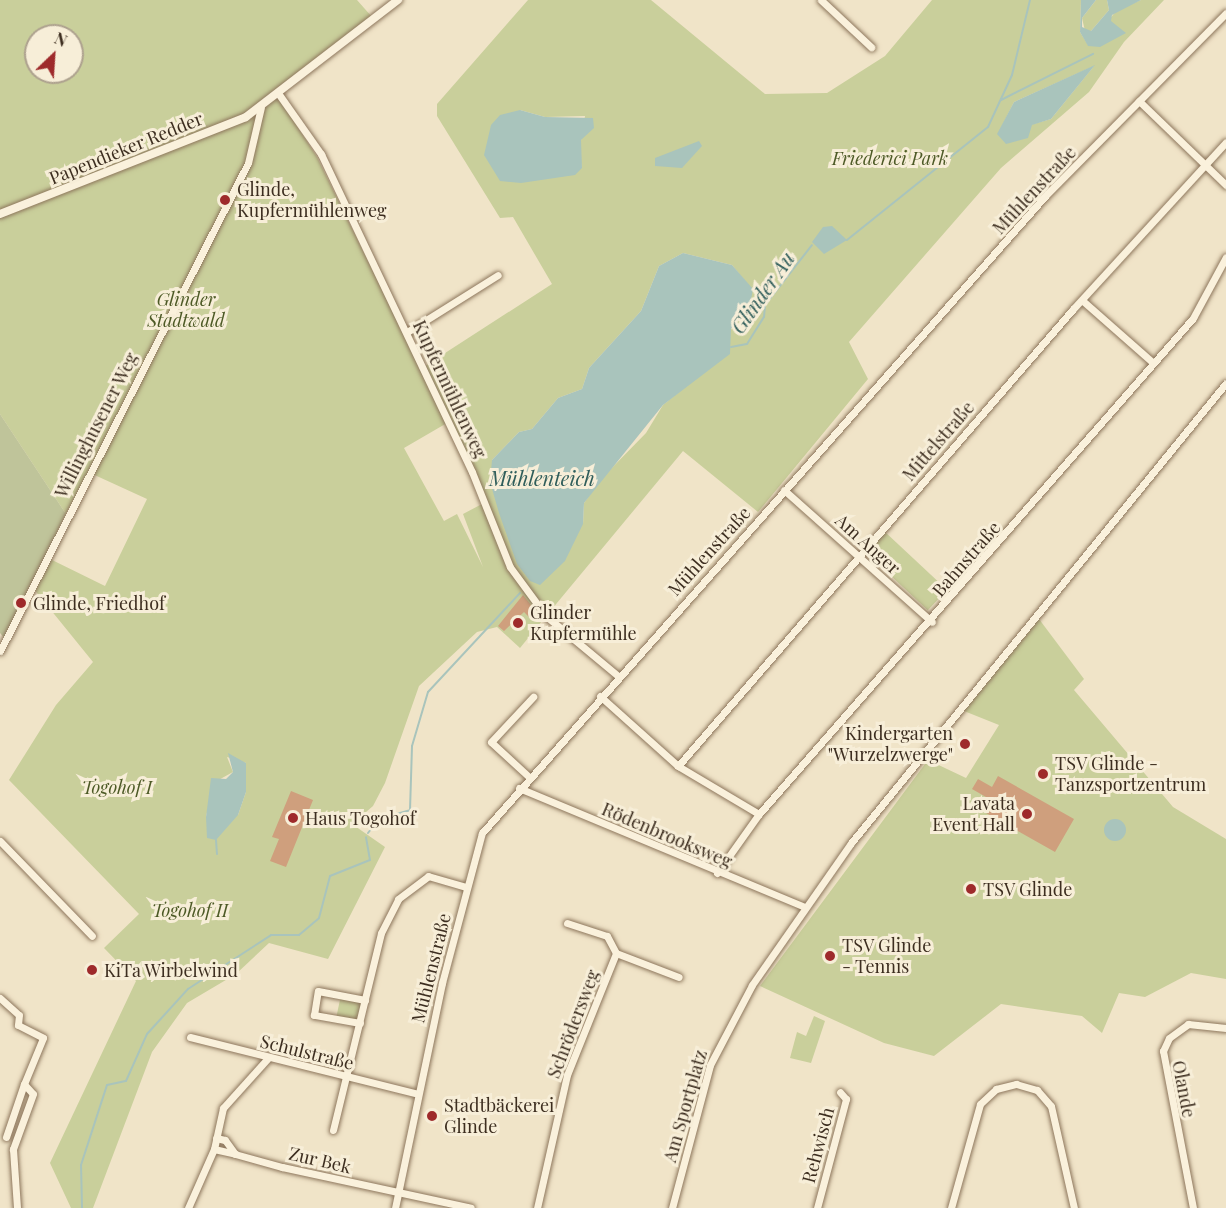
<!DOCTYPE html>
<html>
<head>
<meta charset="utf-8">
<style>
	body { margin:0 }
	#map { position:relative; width:1226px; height:1208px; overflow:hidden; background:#f0e4c8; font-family:"Playfair Display",serif }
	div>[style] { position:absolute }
	.green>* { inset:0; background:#c9cf9b; transform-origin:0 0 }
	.cemetery>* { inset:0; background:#bfc49a }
	.water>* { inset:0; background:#a9c4bc }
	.round { border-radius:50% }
	.stream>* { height:2px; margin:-1px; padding:0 1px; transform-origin:1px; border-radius:1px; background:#a9c4bc }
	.building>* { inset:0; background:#cf9f7d }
	.roads { filter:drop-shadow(0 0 2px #8d765c) drop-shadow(0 0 2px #8d765c) }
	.minor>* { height:7px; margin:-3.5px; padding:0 3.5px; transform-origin:3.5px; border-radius:3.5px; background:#faf1dc }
	.tertiary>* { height:8px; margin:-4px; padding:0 4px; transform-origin:4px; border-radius:4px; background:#faf1dc }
	.dots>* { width:16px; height:16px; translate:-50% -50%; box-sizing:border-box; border:3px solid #f7eed8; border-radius:50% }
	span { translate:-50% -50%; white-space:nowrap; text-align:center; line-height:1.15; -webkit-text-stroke:6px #f7eed8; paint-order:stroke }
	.street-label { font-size:18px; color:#3d2e20 }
	.park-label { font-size:18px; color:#4d5a26; font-style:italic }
	.poi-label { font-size:18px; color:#3d2e20 }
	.left { translate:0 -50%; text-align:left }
	.right { translate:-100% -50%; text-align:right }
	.water-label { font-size:20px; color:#2f5d5a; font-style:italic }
	.north { position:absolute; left:24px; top:24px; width:60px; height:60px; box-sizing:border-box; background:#f7eed8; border:2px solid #ada18e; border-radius:50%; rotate:25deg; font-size:16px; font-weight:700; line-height:24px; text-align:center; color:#3d2e20 }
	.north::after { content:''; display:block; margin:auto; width:21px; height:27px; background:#9e2a2b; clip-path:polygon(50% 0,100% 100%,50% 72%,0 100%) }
</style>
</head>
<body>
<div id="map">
	<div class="green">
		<i style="clip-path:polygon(evenodd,0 0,357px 0,372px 17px,278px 97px,317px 157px,447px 423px,404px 448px,444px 521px,457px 514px,483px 567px,463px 514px,482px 504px,510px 567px,546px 616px,520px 648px,497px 627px,477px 632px,419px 686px,385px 783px,373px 806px,352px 824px,385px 847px,328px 959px,269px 943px,236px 974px,187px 1003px,152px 1052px,93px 1208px,71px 1208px,50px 1163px,136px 981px,104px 948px,139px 914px,9px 780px,56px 705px,93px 662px,33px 588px,48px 558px,105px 586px,147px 499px,88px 472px,66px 514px,0 414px,0 0,36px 36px,72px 36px,72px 72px,36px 72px,36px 36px,0 0,227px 757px,246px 763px,246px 792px,238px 815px,206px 817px,213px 783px,233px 772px,227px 757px)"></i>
		<i style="clip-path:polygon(evenodd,528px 0,651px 0,765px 94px,827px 93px,885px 56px,932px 0,1081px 0,1080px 32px,1088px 45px,1117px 10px,1141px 0,1164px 0,1124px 42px,1089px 92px,1001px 168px,849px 342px,868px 379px,758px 512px,683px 451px,547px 615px,511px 566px,425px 366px,552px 284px,513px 217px,500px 218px,437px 116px,437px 104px,528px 0,1094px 66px,1051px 119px,998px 134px,1014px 102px,1094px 66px,528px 0,520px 110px,545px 117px,585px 116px,579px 153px,582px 168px,520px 110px,528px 0,683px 253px,732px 265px,745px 281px,750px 305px,690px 383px,663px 405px,646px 433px,602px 478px,584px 503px,583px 524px,492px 469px,492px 460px,519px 432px,532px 429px,558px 398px,582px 389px,589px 368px,641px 311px,659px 266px,683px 253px)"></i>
		<i style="clip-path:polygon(1096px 0,1107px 0,1109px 10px,1091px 31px,1085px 31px,1082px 18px)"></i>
		<i style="left:884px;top:531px;width:86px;height:28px;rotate:43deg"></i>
		<i style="clip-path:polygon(1039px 619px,1084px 679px,1074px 690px,1173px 807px,1226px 839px,1226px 979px,1191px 973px,1145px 997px,1119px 993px,1102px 1033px,1082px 1016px,1001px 1004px,934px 1056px,884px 1043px,760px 986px,928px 760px,966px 778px,999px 725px,964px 711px)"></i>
		<i style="left:341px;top:995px;width:25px;height:25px;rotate:12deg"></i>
		<i style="clip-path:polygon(814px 1016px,825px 1021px,811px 1063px,790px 1058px,797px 1032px,806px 1036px)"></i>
	</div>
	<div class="cemetery">
		<i style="clip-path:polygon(0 414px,66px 514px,5px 639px,0 633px)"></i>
	</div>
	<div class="water">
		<i style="clip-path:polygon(1081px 0,1096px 0,1082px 18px,1082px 27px,1091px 31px,1109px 10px,1107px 0,1141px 0,1112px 15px,1111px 21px,1126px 33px,1100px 47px,1088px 46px,1080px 32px)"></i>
		<i style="clip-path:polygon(1095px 65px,1051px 119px,1032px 125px,1028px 138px,1006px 144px,997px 134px,1014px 102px)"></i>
		<i style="clip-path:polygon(520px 110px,545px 117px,593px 118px,594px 128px,581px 140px,582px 168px,575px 175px,521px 183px,500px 181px,484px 155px,491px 125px,500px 115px)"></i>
		<i style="clip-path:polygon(699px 141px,702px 146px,682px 168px,655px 166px,655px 158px)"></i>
		<i style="clip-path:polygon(832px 226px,847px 240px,824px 254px,812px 242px,823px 227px)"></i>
		<i style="clip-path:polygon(683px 253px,732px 265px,753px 289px,750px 305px,731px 329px,730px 354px,663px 405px,584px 503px,583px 524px,565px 561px,540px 585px,530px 581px,517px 564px,499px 513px,490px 482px,492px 460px,519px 432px,532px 429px,558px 398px,582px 389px,589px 368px,641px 311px,659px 266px)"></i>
		<i style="clip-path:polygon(228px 753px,246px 763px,246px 792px,238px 815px,216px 840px,207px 838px,206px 817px,211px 778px,226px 779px,233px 772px)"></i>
		<i class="round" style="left:1104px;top:819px;width:22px;height:22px"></i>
	</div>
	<div class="stream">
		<i style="left:1001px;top:100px;width:103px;rotate:-26.6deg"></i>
		<i style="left:847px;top:240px;width:181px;rotate:-38.7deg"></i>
		<i style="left:988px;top:127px;width:57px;rotate:-65.2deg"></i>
		<i style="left:1012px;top:75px;width:77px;rotate:-76.5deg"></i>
		<i style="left:731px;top:347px;width:16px;rotate:-11deg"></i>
		<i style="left:747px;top:344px;width:32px;rotate:-58deg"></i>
		<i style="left:764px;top:317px;width:12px;rotate:-85deg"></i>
		<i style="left:765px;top:305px;width:76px;rotate:-51.9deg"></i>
		<i style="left:368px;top:833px;width:18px;rotate:-52deg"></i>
		<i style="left:379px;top:819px;width:32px;rotate:-16deg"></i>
		<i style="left:410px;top:810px;width:64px;rotate:-88.2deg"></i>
		<i style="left:412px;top:746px;width:56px;rotate:-73.5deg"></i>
		<i style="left:428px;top:692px;width:135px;rotate:-47.1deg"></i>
		<i style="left:216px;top:840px;width:14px;rotate:86deg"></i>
		<i style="left:82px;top:1208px;width:43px;rotate:-91.3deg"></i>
		<i style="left:81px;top:1165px;width:84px;rotate:-72deg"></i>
		<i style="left:107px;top:1085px;width:19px;rotate:-12deg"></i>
		<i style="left:126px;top:1081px;width:51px;rotate:-65.9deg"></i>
		<i style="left:147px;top:1034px;width:61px;rotate:-47.7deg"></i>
		<i style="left:188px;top:989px;width:99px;rotate:-33deg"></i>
		<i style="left:271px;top:935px;width:28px"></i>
		<i style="left:299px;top:935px;width:26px;rotate:-40deg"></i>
		<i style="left:319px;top:918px;width:43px;rotate:-75.3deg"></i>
		<i style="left:330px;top:876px;width:43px;rotate:-21.8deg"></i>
		<i style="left:370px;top:860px;width:23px;rotate:-100deg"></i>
	</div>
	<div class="building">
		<i style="clip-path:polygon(523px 595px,535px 610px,529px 617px,524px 612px,504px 631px,498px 626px)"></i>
		<i style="clip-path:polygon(998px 776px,1074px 819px,1055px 852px,979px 809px,986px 797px,972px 789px,978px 779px,992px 787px)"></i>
		<i style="clip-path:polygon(291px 791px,313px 800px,286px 867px,270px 861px,279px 839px,272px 837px)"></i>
	</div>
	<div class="roads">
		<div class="minor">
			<i style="left:821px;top:0;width:69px;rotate:43.2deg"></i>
			<i style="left:278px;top:93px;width:75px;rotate:54.8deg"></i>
			<i style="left:321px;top:154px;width:352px;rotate:64.6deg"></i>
			<i style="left:472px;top:472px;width:102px;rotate:68.2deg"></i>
			<i style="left:510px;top:567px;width:61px;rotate:53.7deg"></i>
			<i style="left:546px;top:616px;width:94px;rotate:39.8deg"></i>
			<i style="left:1139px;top:101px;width:121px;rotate:44deg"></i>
			<i style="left:1084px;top:302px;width:91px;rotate:41.4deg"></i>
			<i style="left:407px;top:332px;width:107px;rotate:-32.1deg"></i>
			<i style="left:784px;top:490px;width:198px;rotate:41.7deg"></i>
			<i style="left:0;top:651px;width:547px;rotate:-63.06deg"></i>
			<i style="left:248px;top:163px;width:57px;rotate:-76.9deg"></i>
			<i style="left:600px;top:696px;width:105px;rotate:41.9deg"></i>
			<i style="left:678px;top:766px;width:94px;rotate:30.7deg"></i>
			<i style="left:678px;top:766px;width:604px;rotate:-49.16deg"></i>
			<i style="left:1073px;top:309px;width:226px;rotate:-47.5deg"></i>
			<i style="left:528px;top:776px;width:50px;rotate:-137.4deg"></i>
			<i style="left:491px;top:742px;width:62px;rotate:-47deg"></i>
			<i style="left:519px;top:788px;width:310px;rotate:22.6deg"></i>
			<i style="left:0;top:841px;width:132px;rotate:45.9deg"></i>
			<i style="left:717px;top:873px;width:72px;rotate:-54.6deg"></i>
			<i style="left:759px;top:814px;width:659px;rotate:-48.81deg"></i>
			<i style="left:1193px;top:318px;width:69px;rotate:-61.6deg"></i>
			<i style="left:567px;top:923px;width:42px;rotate:18deg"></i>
			<i style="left:607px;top:936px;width:19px;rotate:62deg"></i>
			<i style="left:0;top:998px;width:25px;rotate:42deg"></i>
			<i style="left:19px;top:1015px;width:10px;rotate:96deg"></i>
			<i style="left:18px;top:1025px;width:28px;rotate:27deg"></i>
			<i style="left:43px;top:1038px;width:50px;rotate:112.4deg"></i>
			<i style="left:24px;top:1084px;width:13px;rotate:48deg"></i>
			<i style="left:33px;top:1094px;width:59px;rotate:110deg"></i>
			<i style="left:13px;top:1149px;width:59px;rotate:86.1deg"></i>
			<i style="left:360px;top:1023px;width:47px;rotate:-170.1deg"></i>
			<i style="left:314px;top:1015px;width:24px;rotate:-81deg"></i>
			<i style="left:318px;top:991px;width:48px;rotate:10.8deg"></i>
			<i style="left:190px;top:1037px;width:235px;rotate:14deg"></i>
			<i style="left:333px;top:1130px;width:203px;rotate:-76.3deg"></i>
			<i style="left:381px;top:933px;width:38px;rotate:-63deg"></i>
			<i style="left:398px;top:899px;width:38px;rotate:-37deg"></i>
			<i style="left:428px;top:876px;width:40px;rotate:16deg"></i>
			<i style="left:6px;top:1137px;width:56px;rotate:-71.2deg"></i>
			<i style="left:216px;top:1138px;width:9px;rotate:13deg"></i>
			<i style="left:225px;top:1140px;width:17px;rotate:54deg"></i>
			<i style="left:235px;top:1154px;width:49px;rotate:15.5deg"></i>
			<i style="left:282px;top:1167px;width:193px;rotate:12.2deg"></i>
			<i style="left:214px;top:1149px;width:22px;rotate:13deg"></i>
			<i style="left:188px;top:1208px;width:64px;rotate:-66.2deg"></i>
			<i style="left:214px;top:1149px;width:42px;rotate:-77.6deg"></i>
			<i style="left:223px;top:1108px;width:67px;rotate:-48deg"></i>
			<i style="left:395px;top:1208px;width:230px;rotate:-78.2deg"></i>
			<i style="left:442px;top:983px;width:155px;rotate:-75.1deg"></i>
			<i style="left:482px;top:833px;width:852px;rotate:-48.52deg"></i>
			<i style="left:1046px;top:195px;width:256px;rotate:-45.3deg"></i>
			<i style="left:537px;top:1208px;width:136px;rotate:-77.3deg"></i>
			<i style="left:567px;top:1075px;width:131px;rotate:-68.1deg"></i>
			<i style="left:616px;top:953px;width:67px;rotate:20.9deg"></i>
			<i style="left:672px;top:1208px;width:148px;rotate:-75.1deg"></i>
			<i style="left:710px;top:1065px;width:90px;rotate:-62.3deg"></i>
			<i style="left:752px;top:985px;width:173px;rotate:-55.1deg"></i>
			<i style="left:851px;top:843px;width:593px;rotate:-50.81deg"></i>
			<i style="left:817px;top:1208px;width:113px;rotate:-75.1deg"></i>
			<i style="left:846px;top:1099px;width:9px;rotate:-131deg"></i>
			<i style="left:951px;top:1208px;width:108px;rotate:-74.4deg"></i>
			<i style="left:980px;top:1104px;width:22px;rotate:-43deg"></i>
			<i style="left:996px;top:1089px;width:21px;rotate:-14deg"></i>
			<i style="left:1016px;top:1084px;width:22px;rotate:16deg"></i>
			<i style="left:1037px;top:1090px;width:21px;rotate:49deg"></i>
			<i style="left:1051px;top:1106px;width:105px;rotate:77.3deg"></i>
			<i style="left:1193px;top:1208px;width:160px;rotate:-100.8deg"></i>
			<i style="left:1163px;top:1051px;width:14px;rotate:-65deg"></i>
			<i style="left:1169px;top:1038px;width:24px;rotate:-36deg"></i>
			<i style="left:1188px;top:1024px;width:38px;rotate:6deg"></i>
		</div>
		<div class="tertiary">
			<i style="left:0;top:214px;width:264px;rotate:-21.5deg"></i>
			<i style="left:246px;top:117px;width:192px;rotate:-37.6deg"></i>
		</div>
	</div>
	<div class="dots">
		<i style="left:225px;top:200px;background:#9e2a2b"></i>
		<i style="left:21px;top:603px;background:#9e2a2b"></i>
		<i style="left:518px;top:623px;background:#9e2a2b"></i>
		<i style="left:965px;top:744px;background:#9e2a2b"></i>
		<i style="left:1043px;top:774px;background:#9e2a2b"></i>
		<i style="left:1027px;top:814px;background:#9e2a2b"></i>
		<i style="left:293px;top:818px;background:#9e2a2b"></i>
		<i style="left:971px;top:889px;background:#9e2a2b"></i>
		<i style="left:830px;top:956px;background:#9e2a2b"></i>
		<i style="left:92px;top:970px;background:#9e2a2b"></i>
		<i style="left:432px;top:1116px;background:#9e2a2b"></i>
	</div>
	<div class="street-label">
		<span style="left:126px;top:148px;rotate:-22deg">Papendieker Redder</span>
		<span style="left:1034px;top:190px;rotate:-47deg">Mühlenstraße</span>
		<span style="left:450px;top:389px;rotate:65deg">Kupfermühlenweg</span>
		<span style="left:96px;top:425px;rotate:-63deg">Willinghusener Weg</span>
		<span style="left:938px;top:441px;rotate:-49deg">Mittelstraße</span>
		<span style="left:868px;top:544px;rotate:42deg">Am Anger</span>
		<span style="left:709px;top:551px;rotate:-48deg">Mühlenstraße</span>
		<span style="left:966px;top:559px;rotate:-49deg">Bahnstraße</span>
		<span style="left:667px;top:835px;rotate:23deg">Rödenbrooksweg</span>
		<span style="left:431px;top:968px;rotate:-76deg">Mühlenstraße</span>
		<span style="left:573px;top:1024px;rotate:-69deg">Schrödersweg</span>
		<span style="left:307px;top:1052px;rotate:14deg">Schulstraße</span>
		<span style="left:1184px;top:1089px;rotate:79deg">Olande</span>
		<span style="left:685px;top:1106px;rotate:-74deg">Am Sportplatz</span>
		<span style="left:818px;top:1145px;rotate:-75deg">Rehwisch</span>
		<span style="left:320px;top:1160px;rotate:13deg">Zur Bek</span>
	</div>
	<div class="park-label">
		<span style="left:890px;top:158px">Friederici Park</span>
		<span style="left:186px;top:310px">Glinder<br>Stadtwald</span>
		<span style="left:117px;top:787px">Togohof I</span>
		<span style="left:190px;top:910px">Togohof II</span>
	</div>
	<div class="poi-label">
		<span class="left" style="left:237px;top:200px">Glinde,<br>Kupfermühlenweg</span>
		<span class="left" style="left:33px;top:603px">Glinde, Friedhof</span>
		<span class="left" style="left:530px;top:623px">Glinder<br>Kupfermühle</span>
		<span class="right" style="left:953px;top:744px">Kindergarten<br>"Wurzelzwerge"</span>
		<span class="left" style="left:1055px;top:774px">TSV Glinde -<br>Tanzsportzentrum</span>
		<span class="right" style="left:1015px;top:814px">Lavata<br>Event Hall</span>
		<span class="left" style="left:305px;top:818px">Haus Togohof</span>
		<span class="left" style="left:983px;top:889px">TSV Glinde</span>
		<span class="left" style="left:842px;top:956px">TSV Glinde<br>- Tennis</span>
		<span class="left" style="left:104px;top:970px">KiTa Wirbelwind</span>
		<span class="left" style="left:444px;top:1116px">Stadtbäckerei<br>Glinde</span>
	</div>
	<div class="water-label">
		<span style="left:762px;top:292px;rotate:-55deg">Glinder Au</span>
		<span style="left:542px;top:477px">Mühlenteich</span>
	</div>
	<div class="north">N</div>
</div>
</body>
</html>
